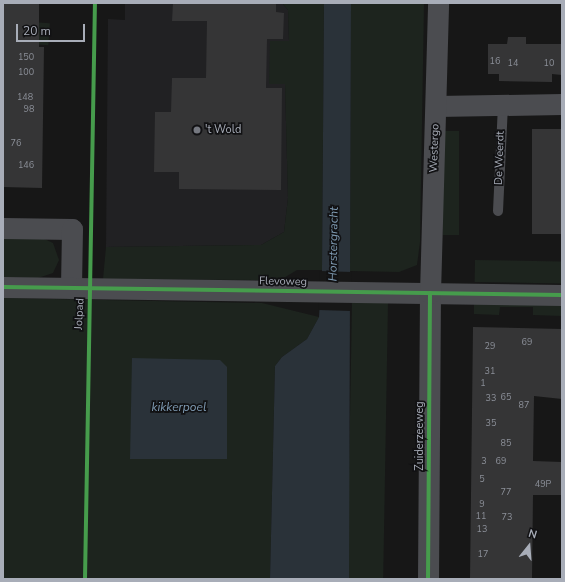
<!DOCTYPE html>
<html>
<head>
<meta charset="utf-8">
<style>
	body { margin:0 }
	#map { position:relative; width:565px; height:582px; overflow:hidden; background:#171717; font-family:"Nunito Sans",sans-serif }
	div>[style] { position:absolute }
	.built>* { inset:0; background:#212123 }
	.green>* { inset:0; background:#1d241e; transform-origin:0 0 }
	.water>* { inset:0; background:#2a3239 }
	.pier>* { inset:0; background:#171717; transform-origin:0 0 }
	.building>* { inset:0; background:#353536; transform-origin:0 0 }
	.lane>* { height:10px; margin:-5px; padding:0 5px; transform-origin:5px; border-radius:5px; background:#4b4c50 }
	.street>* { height:21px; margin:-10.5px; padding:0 10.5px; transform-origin:10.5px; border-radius:10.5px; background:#4b4c50 }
	.cycleway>* { height:4px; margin:-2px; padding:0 2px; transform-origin:2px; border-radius:2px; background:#469c4c }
	.dots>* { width:11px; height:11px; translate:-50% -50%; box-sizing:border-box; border:2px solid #111113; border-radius:50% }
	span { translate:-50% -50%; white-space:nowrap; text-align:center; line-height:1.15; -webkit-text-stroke:3.5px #111113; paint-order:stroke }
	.number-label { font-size:9px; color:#8b8f98 }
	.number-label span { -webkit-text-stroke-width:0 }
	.poi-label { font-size:11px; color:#a8adb8 }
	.left { translate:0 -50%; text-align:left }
	.street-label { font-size:11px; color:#a8adb8 }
	.water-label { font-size:12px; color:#7f9bb3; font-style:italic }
	.frame { position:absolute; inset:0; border:4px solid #a8adb8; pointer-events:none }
	.north { position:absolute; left:509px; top:526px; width:40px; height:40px; -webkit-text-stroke:3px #111113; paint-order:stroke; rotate:17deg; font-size:11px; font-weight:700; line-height:16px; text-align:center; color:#a8adb8 }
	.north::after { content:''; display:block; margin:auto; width:14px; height:18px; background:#a8adb8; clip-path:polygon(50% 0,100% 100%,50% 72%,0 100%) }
	.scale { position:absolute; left:16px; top:24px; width:69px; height:18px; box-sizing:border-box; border:2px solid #a8adb8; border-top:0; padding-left:5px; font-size:12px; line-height:14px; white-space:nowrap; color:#a8adb8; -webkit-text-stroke:3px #111113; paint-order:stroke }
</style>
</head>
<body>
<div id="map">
	<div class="built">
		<i style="clip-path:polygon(125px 3px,282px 3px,288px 10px,289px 41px,270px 84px,285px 84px,288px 198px,284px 232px,261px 245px,106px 247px,108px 19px,125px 20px)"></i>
	</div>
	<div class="green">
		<i style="clip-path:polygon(282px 3px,324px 3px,322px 270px,297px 270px,282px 279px,268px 280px,103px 279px,106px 247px,261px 245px,284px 232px,288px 198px,285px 84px,269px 84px,270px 41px,289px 41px,288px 10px)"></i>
		<i style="clip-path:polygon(351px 3px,424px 3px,420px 242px,417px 265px,399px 272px,350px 271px)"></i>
		<i style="left:3px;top:20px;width:47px;height:22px;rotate:4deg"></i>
		<i style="left:443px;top:131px;width:16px;height:104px"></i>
		<i style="clip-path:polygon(3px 233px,38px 236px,53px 243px,59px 260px,53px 273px,38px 278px,3px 277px)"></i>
		<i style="left:475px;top:260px;width:87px;height:22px;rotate:1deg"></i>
		<i style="clip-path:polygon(3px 298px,262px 303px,319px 317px,307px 339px,282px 357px,275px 366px,270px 579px,3px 579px)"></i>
		<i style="left:388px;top:303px;width:276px;height:36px;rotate:91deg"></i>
		<i style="clip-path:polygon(474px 303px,562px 305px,562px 316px,533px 315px,533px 307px,500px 307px,499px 315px,474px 314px)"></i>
	</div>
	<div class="water">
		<i style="clip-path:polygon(324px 3px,351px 3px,349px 579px,270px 579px,275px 366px,282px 357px,307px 339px,319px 317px,322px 270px)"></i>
		<i style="clip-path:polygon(132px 358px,220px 360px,227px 367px,227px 459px,130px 459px)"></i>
	</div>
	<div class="pier">
		<i style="left:320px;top:271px;width:32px;height:39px;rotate:2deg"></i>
	</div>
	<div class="building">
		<i style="clip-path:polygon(3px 3px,39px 3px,39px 47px,44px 47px,42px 188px,3px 187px)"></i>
		<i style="clip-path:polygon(173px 3px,276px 3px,276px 12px,284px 13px,283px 39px,267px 39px,266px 88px,282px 88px,281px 190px,179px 189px,179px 172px,154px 172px,155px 112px,171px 112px,172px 78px,206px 78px,207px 21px,172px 21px)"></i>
		<i style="clip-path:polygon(508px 37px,526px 37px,526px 44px,562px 44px,562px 75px,552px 74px,552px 82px,499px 81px,499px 74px,488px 74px,488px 44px,507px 44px)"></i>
		<i style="left:532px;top:129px;width:30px;height:105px"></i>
		<i style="clip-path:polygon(473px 327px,562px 329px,562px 399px,534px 396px,533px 461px,562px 462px,562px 495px,533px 495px,532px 579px,470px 579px)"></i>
	</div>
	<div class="lane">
		<i style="left:498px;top:211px;width:106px;rotate:-87.3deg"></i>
	</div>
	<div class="street">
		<i style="left:437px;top:106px;width:125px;rotate:-0.9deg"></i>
		<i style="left:3px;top:228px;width:69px;rotate:0.8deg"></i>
		<i style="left:72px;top:229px;width:59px;rotate:91deg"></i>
		<i style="left:3px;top:287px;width:559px;rotate:0.82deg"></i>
		<i style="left:428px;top:579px;width:286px;rotate:-89.6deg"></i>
		<i style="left:430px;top:293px;width:290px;rotate:-88.4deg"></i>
	</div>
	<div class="cycleway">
		<i style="left:3px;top:287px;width:559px;rotate:0.82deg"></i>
		<i style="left:85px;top:579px;width:576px;rotate:-89.01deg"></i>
		<i style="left:428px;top:579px;width:286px;rotate:-89.6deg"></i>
	</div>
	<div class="dots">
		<i style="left:197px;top:130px;background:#757880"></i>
	</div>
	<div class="number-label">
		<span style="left:26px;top:57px">150</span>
		<span style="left:495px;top:61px">16</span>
		<span style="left:513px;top:63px">14</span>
		<span style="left:549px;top:63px">10</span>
		<span style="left:26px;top:72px">100</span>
		<span style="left:25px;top:97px">148</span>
		<span style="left:29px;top:109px">98</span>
		<span style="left:16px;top:143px">76</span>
		<span style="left:26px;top:165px">146</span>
		<span style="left:527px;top:342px">69</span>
		<span style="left:490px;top:346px">29</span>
		<span style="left:490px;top:371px">31</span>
		<span style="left:483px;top:383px">1</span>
		<span style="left:506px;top:397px">65</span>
		<span style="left:491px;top:398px">33</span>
		<span style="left:524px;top:405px">87</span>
		<span style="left:491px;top:423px">35</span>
		<span style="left:506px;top:443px">85</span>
		<span style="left:484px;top:461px">3</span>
		<span style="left:501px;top:461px">69</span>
		<span style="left:482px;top:479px">5</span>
		<span style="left:543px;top:484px">49P</span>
		<span style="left:506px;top:492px">77</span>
		<span style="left:482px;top:504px">9</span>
		<span style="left:481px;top:516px">11</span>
		<span style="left:507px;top:517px">73</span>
		<span style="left:482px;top:529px">13</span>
		<span style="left:483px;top:554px">17</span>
	</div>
	<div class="poi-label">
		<span class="left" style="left:205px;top:130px">'t Wold</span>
	</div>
	<div class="street-label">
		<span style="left:435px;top:148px;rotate:-88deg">Westergo</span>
		<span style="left:500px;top:158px;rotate:-88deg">De Weerdt</span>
		<span style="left:283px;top:282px;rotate:1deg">Flevoweg</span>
		<span style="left:80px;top:314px;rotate:-87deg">Jolpad</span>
		<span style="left:420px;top:436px;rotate:-90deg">Zuiderzeeweg</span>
	</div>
	<div class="water-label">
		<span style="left:334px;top:244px;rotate:-89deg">Horstergracht</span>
		<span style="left:179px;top:408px">kikkerpoel</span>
	</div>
	<div class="frame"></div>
	<div class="north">N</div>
	<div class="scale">20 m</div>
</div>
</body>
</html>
